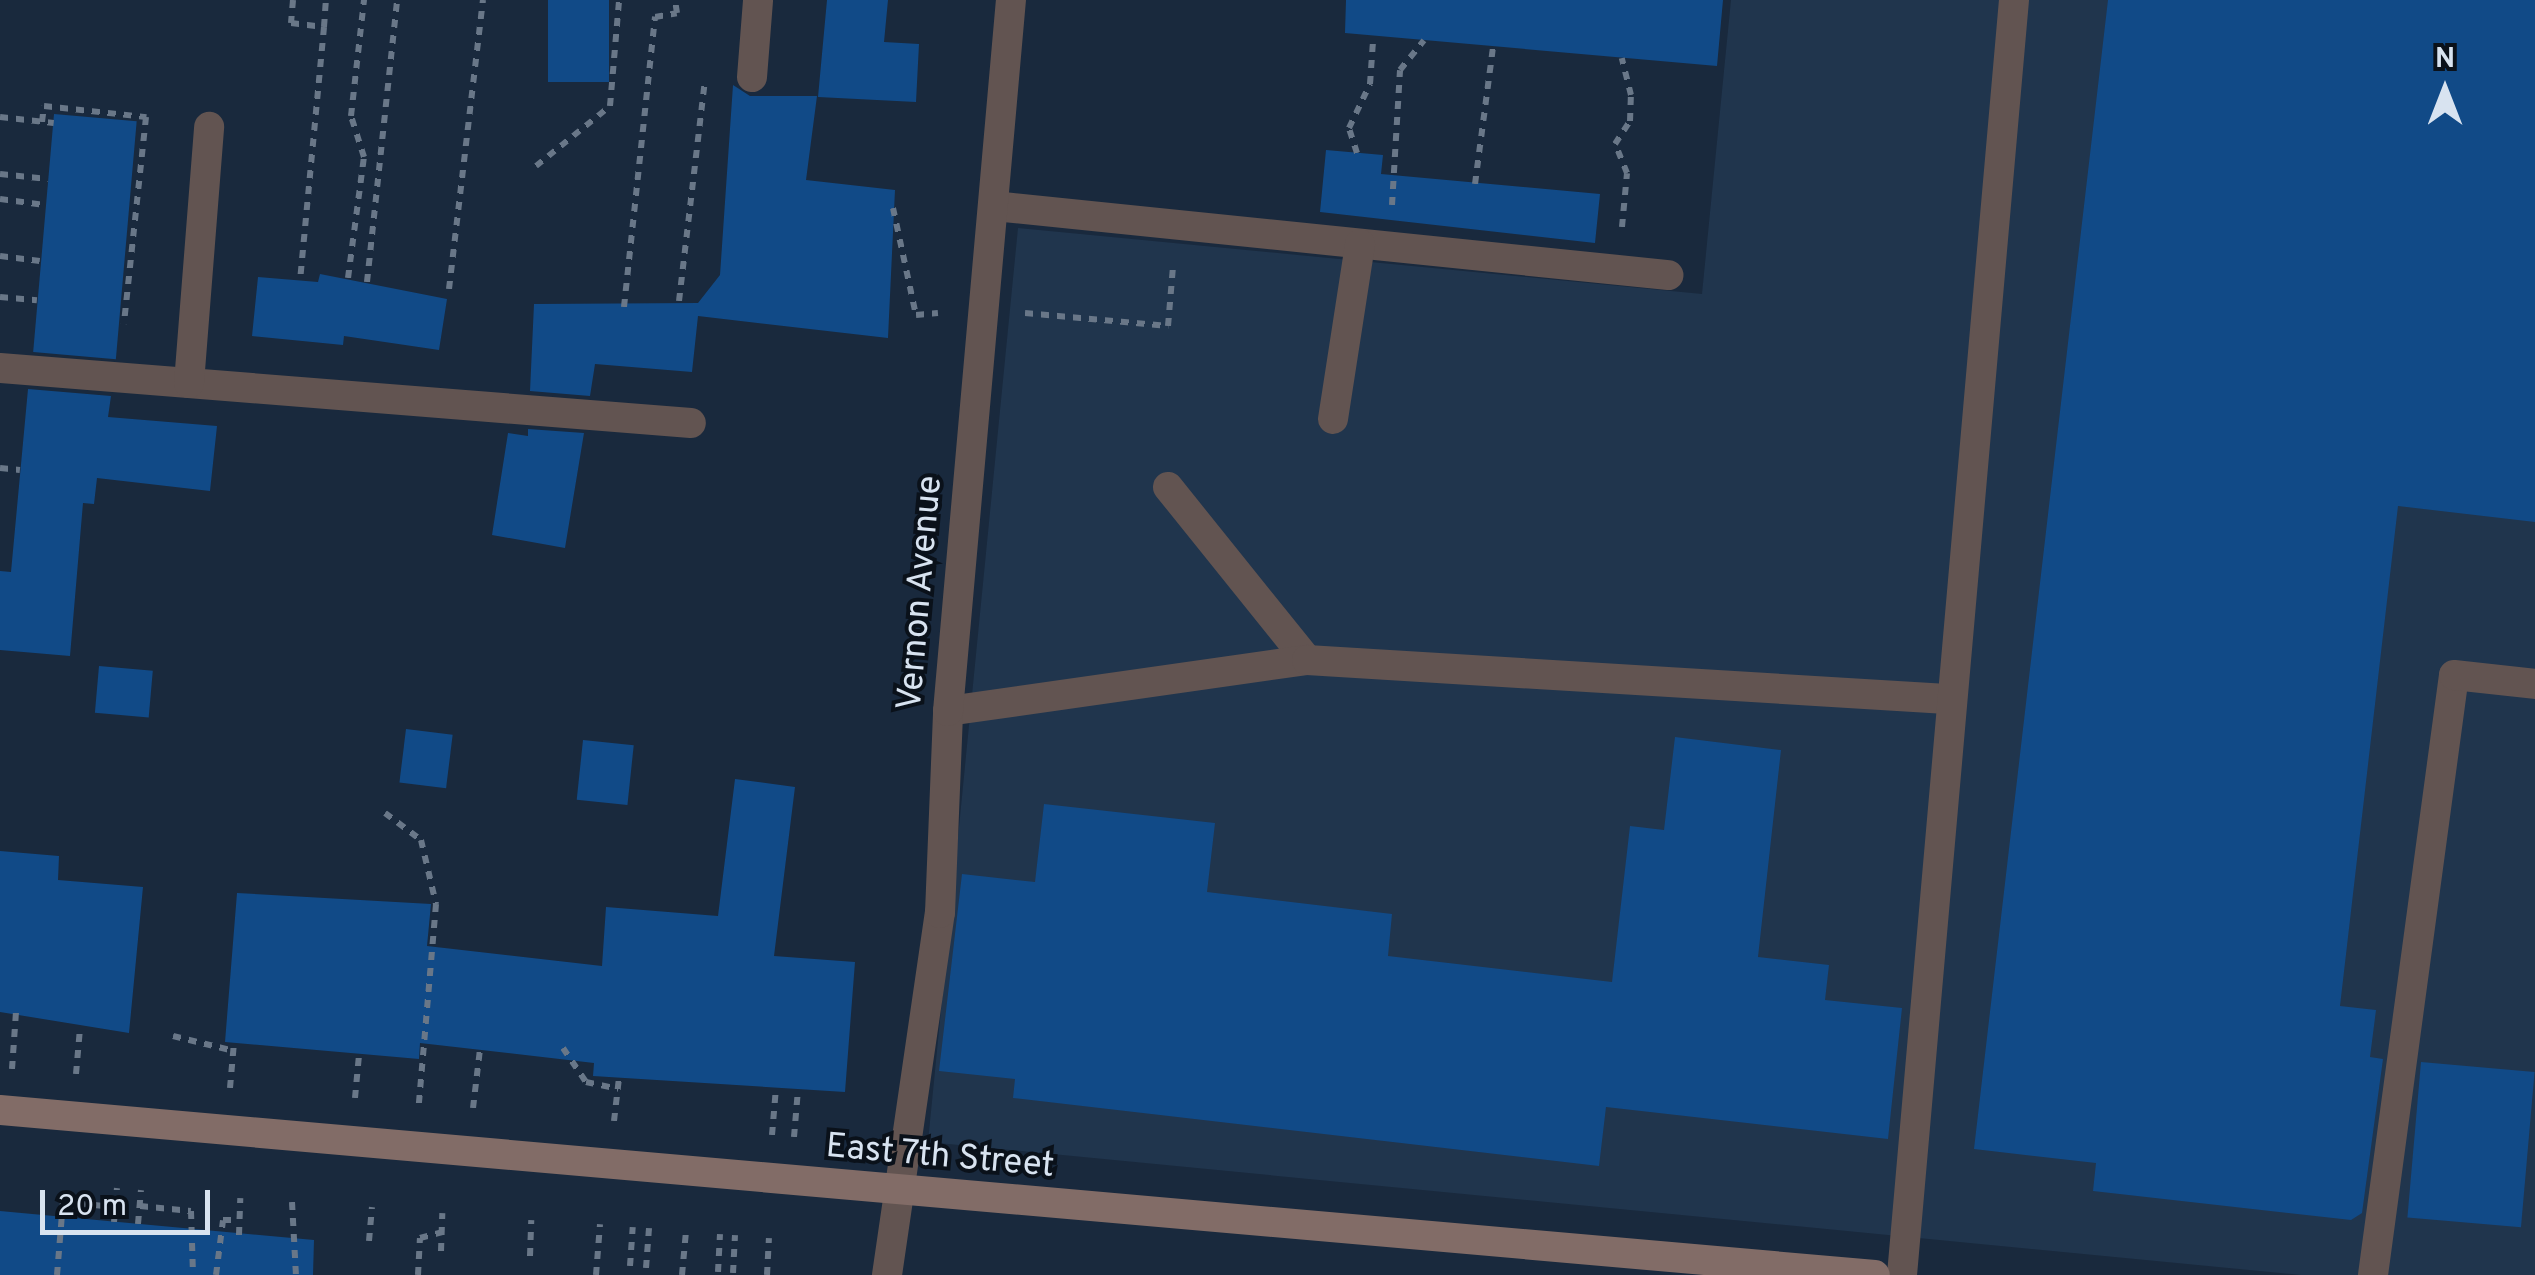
<!DOCTYPE html>
<html>
<head>
<meta charset="utf-8">
<style>
	body { margin:0 }
	#map { position:relative; width:2535px; height:1275px; overflow:hidden; background:#19293d; font-family:Overpass,sans-serif }
	div>[style] { position:absolute }
	.built>* { inset:0; background:#20354d }
	.building>* { inset:0; background:#114a87; transform-origin:0 0 }
	.path>* { height:6px; margin-top:-3px; transform-origin:0; background:repeating-linear-gradient(90deg,#697788 0 8px,transparent 0 16px) }
	.lane>* { height:30px; margin:-15px; padding:0 15px; transform-origin:15px; border-radius:15px; background:#625451 }
	.street>* { height:30px; margin:-15px; padding:0 15px; transform-origin:15px; border-radius:15px; background:#625451 }
	.secondary>* { height:30px; margin:-15px; padding:0 15px; transform-origin:15px; border-radius:15px; background:#826c67 }
	span { translate:-50% -50%; white-space:nowrap; text-align:center; line-height:1.15; -webkit-text-stroke:8px #0a111a; paint-order:stroke }
	.street-label { font-size:35px; color:#d8e3f0 }
	.north { position:absolute; left:2395px; top:40px; width:100px; height:100px; -webkit-text-stroke:8px #0a111a; paint-order:stroke; rotate:0deg; font-size:28px; font-weight:700; line-height:40px; text-align:center; color:#d8e3f0 }
	.north::after { content:''; display:block; margin:auto; width:35px; height:45px; background:#d8e3f0; clip-path:polygon(50% 0,100% 100%,50% 72%,0 100%) }
	.scale { position:absolute; left:40px; top:1190px; width:170px; height:45px; box-sizing:border-box; border:5px solid #d8e3f0; border-top:0; padding-left:12px; font-size:30px; line-height:35px; white-space:nowrap; color:#d8e3f0; -webkit-text-stroke:8px #0a111a; paint-order:stroke }
</style>
</head>
<body>
<div id="map">
	<div class="built">
		<i style="clip-path:polygon(1731px 0,2535px 0,2535px 1275px,2301px 1275px,928px 1142px,1018px 228px,1702px 294px)"></i>
	</div>
	<div class="building">
		<i style="left:548px;top:0;width:61px;height:82px"></i>
		<i style="clip-path:polygon(827px 0,888px 0,884px 42px,919px 44px,916px 102px,818px 97px)"></i>
		<i style="clip-path:polygon(1346px 0,1723px 0,1717px 66px,1345px 33px)"></i>
		<i style="clip-path:polygon(2108px 0,2535px 0,2535px 522px,2398px 506px,2340px 1006px,2376px 1010px,2370px 1057px,2383px 1059px,2362px 1213px,2351px 1220px,2093px 1191px,2096px 1163px,1974px 1149px)"></i>
		<i style="clip-path:polygon(733px 85px,750px 96px,817px 96px,806px 180px,895px 190px,888px 338px,698px 316px,692px 372px,595px 364px,590px 396px,530px 391px,534px 304px,698px 303px,720px 275px)"></i>
		<i style="left:54px;top:114px;width:83px;height:239px;rotate:5deg"></i>
		<i style="clip-path:polygon(1326px 150px,1383px 155px,1381px 174px,1600px 194px,1595px 243px,1320px 212px)"></i>
		<i style="clip-path:polygon(320px 274px,447px 299px,439px 350px,344px 336px,343px 345px,252px 336px,258px 277px,318px 282px)"></i>
		<i style="clip-path:polygon(28px 389px,111px 396px,108px 417px,217px 426px,210px 491px,97px 478px,94px 504px,83px 503px,70px 656px,0 650px,0 571px,11px 572px)"></i>
		<i style="clip-path:polygon(528px 429px,584px 433px,565px 548px,492px 535px,508px 433px,528px 436px)"></i>
		<i style="left:99px;top:666px;width:54px;height:47px;rotate:5deg"></i>
		<i style="left:406px;top:729px;width:47px;height:54px;rotate:7deg"></i>
		<i style="clip-path:polygon(1675px 737px,1781px 750px,1758px 957px,1829px 965px,1825px 1000px,1902px 1008px,1888px 1139px,1606px 1107px,1599px 1166px,1013px 1098px,1015px 1079px,939px 1071px,962px 874px,1035px 882px,1044px 804px,1215px 823px,1207px 892px,1392px 914px,1388px 956px,1612px 982px,1630px 826px,1664px 830px)"></i>
		<i style="left:583px;top:740px;width:51px;height:60px;rotate:6deg"></i>
		<i style="clip-path:polygon(735px 779px,795px 787px,774px 956px,855px 962px,845px 1092px,593px 1076px,594px 1063px,420px 1043px,419px 1059px,225px 1042px,237px 893px,431px 904px,427px 946px,602px 966px,606px 907px,718px 916px)"></i>
		<i style="clip-path:polygon(0 851px,59px 856px,58px 880px,143px 887px,129px 1033px,0 1012px)"></i>
		<i style="left:2421px;top:1062px;width:114px;height:156px;rotate:5deg"></i>
		<i style="clip-path:polygon(0 1211px,314px 1240px,313px 1275px,0 1275px)"></i>
	</div>
	<div class="path">
		<i style="left:293px;top:0;width:23px;rotate:95deg"></i>
		<i style="left:291px;top:23px;width:33px;rotate:7deg"></i>
		<i style="left:324px;top:27px;width:255px;rotate:95.4deg"></i>
		<i style="left:324px;top:27px;width:27px;rotate:-86deg"></i>
		<i style="left:0;top:117px;width:54px;rotate:6.3deg"></i>
		<i style="left:42px;top:122px;width:16px;rotate:-83deg"></i>
		<i style="left:44px;top:106px;width:103px;rotate:6.2deg"></i>
		<i style="left:146px;top:117px;width:208px;rotate:96.1deg"></i>
		<i style="left:1357px;top:153px;width:26px;rotate:-108deg"></i>
		<i style="left:1349px;top:128px;width:49px;rotate:-64.5deg"></i>
		<i style="left:1370px;top:84px;width:43px;rotate:-86deg"></i>
		<i style="left:536px;top:166px;width:95px;rotate:-39deg"></i>
		<i style="left:610px;top:106px;width:106px;rotate:-85.1deg"></i>
		<i style="left:0;top:174px;width:48px;rotate:5.9deg"></i>
		<i style="left:1475px;top:184px;width:138px;rotate:-82.5deg"></i>
		<i style="left:0;top:199px;width:45px;rotate:7.6deg"></i>
		<i style="left:1392px;top:205px;width:135px;rotate:-86.6deg"></i>
		<i style="left:1400px;top:70px;width:38px;rotate:-51deg"></i>
		<i style="left:893px;top:208px;width:109px;rotate:77.9deg"></i>
		<i style="left:916px;top:315px;width:22px;rotate:-5deg"></i>
		<i style="left:1622px;top:227px;width:54px;rotate:-84.7deg"></i>
		<i style="left:1627px;top:173px;width:31px;rotate:-112deg"></i>
		<i style="left:1615px;top:144px;width:27px;rotate:-57deg"></i>
		<i style="left:1630px;top:121px;width:26px;rotate:-88deg"></i>
		<i style="left:1631px;top:95px;width:38px;rotate:-104deg"></i>
		<i style="left:0;top:256px;width:40px;rotate:7.1deg"></i>
		<i style="left:348px;top:278px;width:122px;rotate:-82.5deg"></i>
		<i style="left:364px;top:157px;width:43px;rotate:-107.6deg"></i>
		<i style="left:351px;top:116px;width:117px;rotate:-83.6deg"></i>
		<i style="left:367px;top:282px;width:284px;rotate:-83.9deg"></i>
		<i style="left:449px;top:289px;width:291px;rotate:-83.3deg"></i>
		<i style="left:0;top:297px;width:37px;rotate:5deg"></i>
		<i style="left:679px;top:301px;width:222px;rotate:-83.3deg"></i>
		<i style="left:624px;top:307px;width:292px;rotate:-83.9deg"></i>
		<i style="left:655px;top:17px;width:22px;rotate:-10deg"></i>
		<i style="left:677px;top:13px;width:12px;rotate:-99deg"></i>
		<i style="left:1025px;top:313px;width:144px;rotate:5.2deg"></i>
		<i style="left:1168px;top:326px;width:59px;rotate:-85.2deg"></i>
		<i style="left:0;top:468px;width:20px;rotate:6deg"></i>
		<i style="left:385px;top:813px;width:45px;rotate:36.9deg"></i>
		<i style="left:421px;top:840px;width:66px;rotate:76.8deg"></i>
		<i style="left:436px;top:904px;width:201px;rotate:94.9deg"></i>
		<i style="left:173px;top:1036px;width:63px;rotate:13.8deg"></i>
		<i style="left:563px;top:1048px;width:41px;rotate:55.9deg"></i>
		<i style="left:586px;top:1082px;width:33px;rotate:12deg"></i>
		<i style="left:12px;top:1069px;width:57px;rotate:-86deg"></i>
		<i style="left:76px;top:1074px;width:46px;rotate:-85deg"></i>
		<i style="left:230px;top:1088px;width:46px;rotate:-85deg"></i>
		<i style="left:355px;top:1098px;width:43px;rotate:-84.7deg"></i>
		<i style="left:473px;top:1108px;width:59px;rotate:-83.2deg"></i>
		<i style="left:614px;top:1121px;width:43px;rotate:-83.4deg"></i>
		<i style="left:772px;top:1135px;width:48px;rotate:-85.2deg"></i>
		<i style="left:794px;top:1137px;width:48px;rotate:-85.2deg"></i>
		<i style="left:292px;top:1202px;width:73px;rotate:86.9deg"></i>
		<i style="left:140px;top:1206px;width:51px;rotate:5.6deg"></i>
		<i style="left:191px;top:1211px;width:64px;rotate:88.2deg"></i>
		<i style="left:114px;top:1222px;width:34px;rotate:-85deg"></i>
		<i style="left:138px;top:1224px;width:34px;rotate:-85deg"></i>
		<i style="left:239px;top:1235px;width:37px;rotate:-88deg"></i>
		<i style="left:369px;top:1241px;width:34px;rotate:-85deg"></i>
		<i style="left:441px;top:1251px;width:38px;rotate:-88deg"></i>
		<i style="left:530px;top:1256px;width:36px;rotate:-88deg"></i>
		<i style="left:630px;top:1266px;width:39px;rotate:-86deg"></i>
		<i style="left:646px;top:1268px;width:40px;rotate:-85.7deg"></i>
		<i style="left:718px;top:1272px;width:38px;rotate:-87deg"></i>
		<i style="left:733px;top:1273px;width:38px;rotate:-87deg"></i>
		<i style="left:57px;top:1275px;width:73px;rotate:-85.3deg"></i>
		<i style="left:63px;top:1202px;width:52px;rotate:5.5deg"></i>
		<i style="left:216px;top:1275px;width:55px;rotate:-82.7deg"></i>
		<i style="left:223px;top:1220px;width:16px"></i>
		<i style="left:418px;top:1275px;width:37px;rotate:-87deg"></i>
		<i style="left:420px;top:1238px;width:23px;rotate:-15deg"></i>
		<i style="left:596px;top:1275px;width:51px;rotate:-85.5deg"></i>
		<i style="left:682px;top:1275px;width:44px;rotate:-84.8deg"></i>
		<i style="left:767px;top:1275px;width:37px;rotate:-87deg"></i>
	</div>
	<div class="lane">
		<i style="left:752px;top:77px;width:77px;rotate:-85.5deg"></i>
		<i style="left:994px;top:206px;width:678px;rotate:5.85deg"></i>
		<i style="left:0;top:368px;width:693px;rotate:4.55deg"></i>
		<i style="left:189px;top:383px;width:257px;rotate:-85.5deg"></i>
		<i style="left:1333px;top:419px;width:177px;rotate:-81.2deg"></i>
		<i style="left:1168px;top:487px;width:222px;rotate:51.2deg"></i>
		<i style="left:948px;top:711px;width:363px;rotate:-8.1deg"></i>
		<i style="left:1307px;top:660px;width:641px;rotate:3.49deg"></i>
		<i style="left:1902px;top:1275px;width:1280px;rotate:-84.98deg"></i>
		<i style="left:2373px;top:1275px;width:605px;rotate:-82.31deg"></i>
		<i style="left:2454px;top:675px;width:81px;rotate:6.3deg"></i>
	</div>
	<div class="street">
		<i style="left:887px;top:1275px;width:366px;rotate:-81.7deg"></i>
		<i style="left:940px;top:913px;width:202px;rotate:-87.7deg"></i>
		<i style="left:948px;top:711px;width:714px;rotate:-84.94deg"></i>
	</div>
	<div class="secondary">
		<i style="left:0;top:1110px;width:1882px;rotate:5.03deg"></i>
	</div>
	<div class="street-label">
		<span style="left:921px;top:593px;rotate:-85deg">Vernon Avenue</span>
		<span style="left:940px;top:1157px;rotate:5deg">East 7th Street</span>
	</div>
	<div class="north">N</div>
	<div class="scale">20 m</div>
</div>
</body>
</html>
